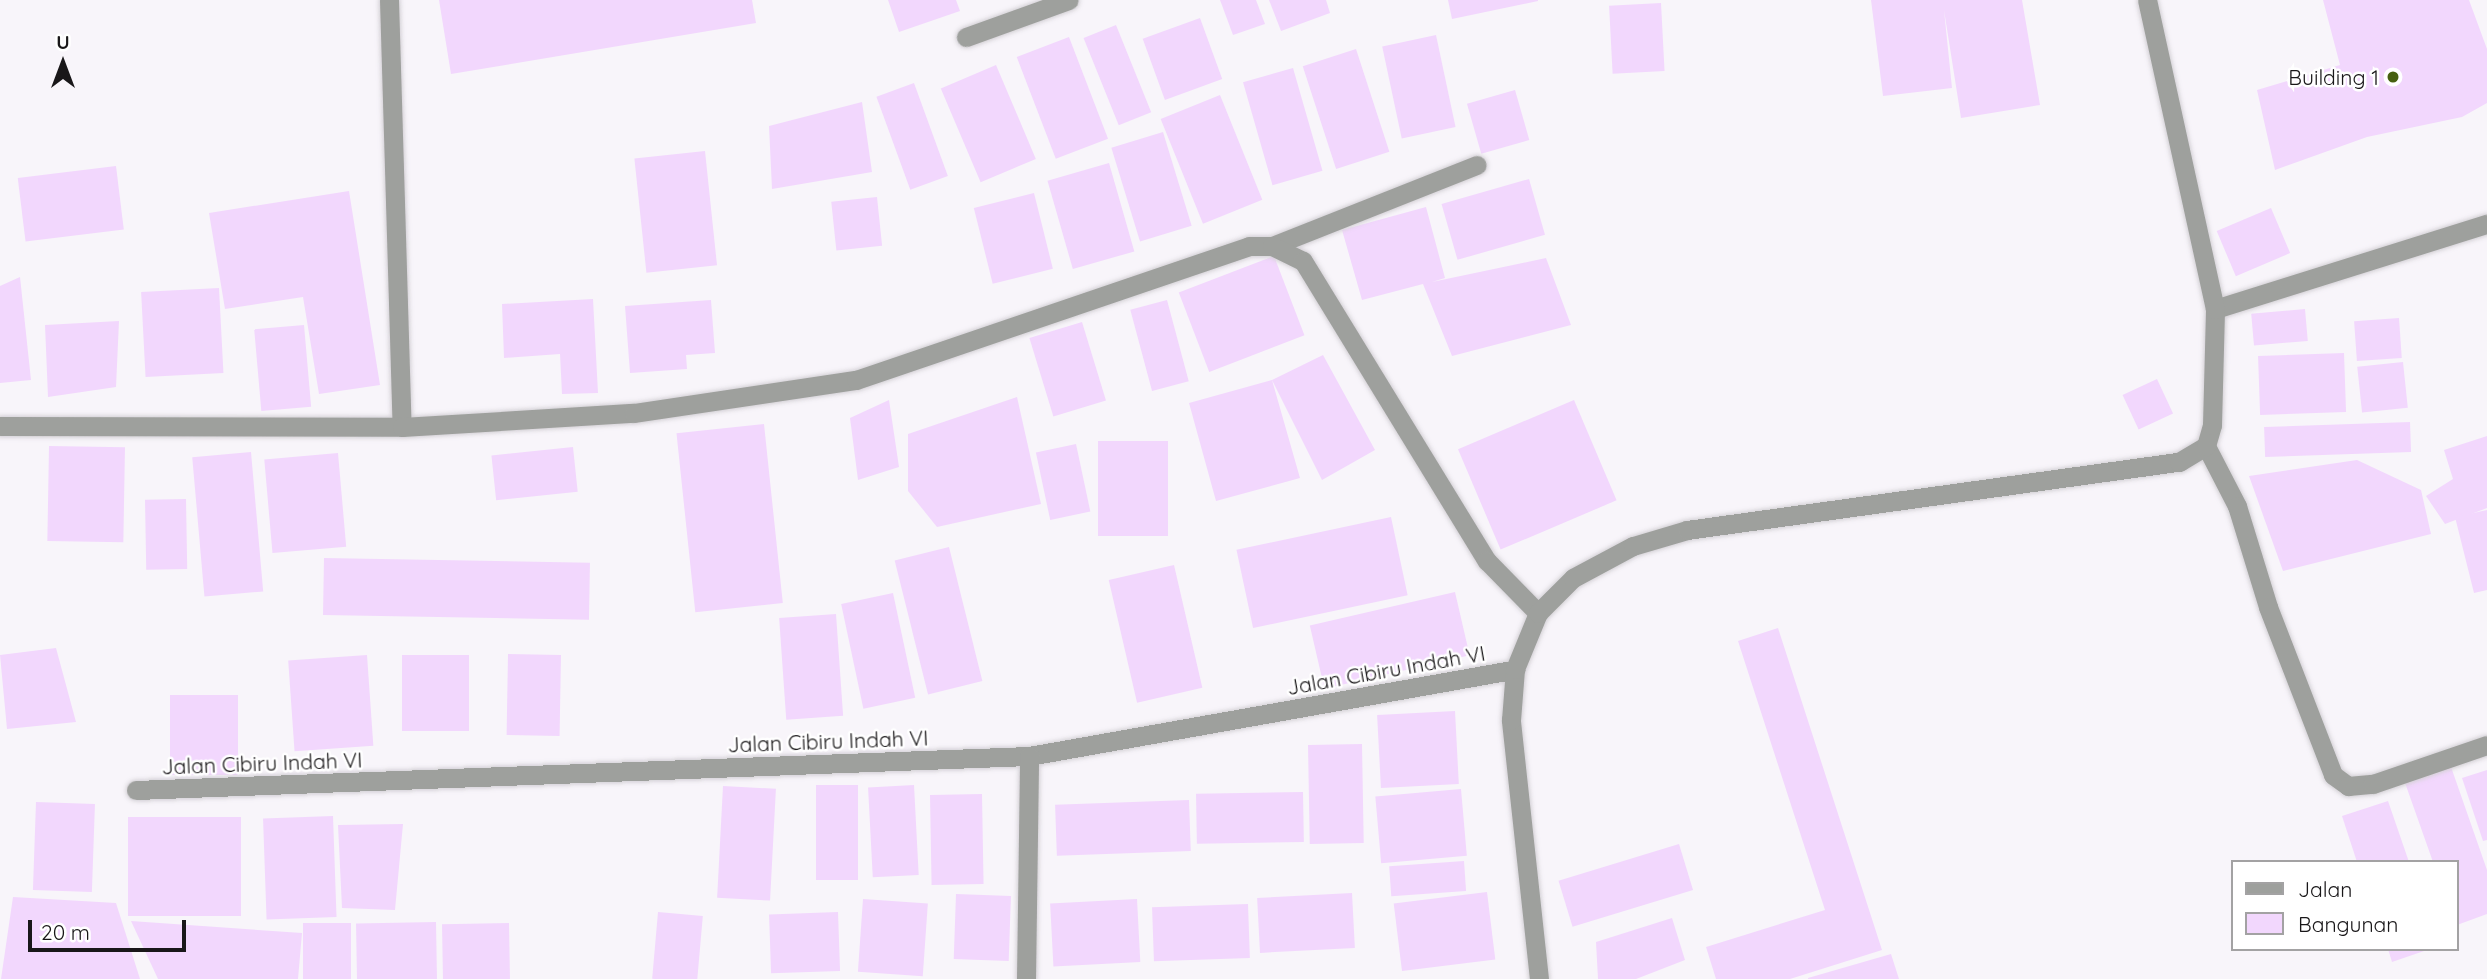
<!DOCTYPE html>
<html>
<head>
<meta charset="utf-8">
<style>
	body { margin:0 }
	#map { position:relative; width:2487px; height:979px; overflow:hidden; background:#f8f5fa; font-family:Quicksand,sans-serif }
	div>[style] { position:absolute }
	.building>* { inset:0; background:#f2d7fd; transform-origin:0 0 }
	.roads { filter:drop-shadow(0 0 2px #d4d1d6) drop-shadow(0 0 2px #d4d1d6) }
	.minor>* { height:19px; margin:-9.5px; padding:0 9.5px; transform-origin:9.5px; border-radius:9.5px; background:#9ea09d }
	.tertiary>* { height:19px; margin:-9.5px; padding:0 9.5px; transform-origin:9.5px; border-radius:9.5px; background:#9ea09d }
	.dots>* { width:19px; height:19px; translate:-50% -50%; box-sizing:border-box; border:4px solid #fff; border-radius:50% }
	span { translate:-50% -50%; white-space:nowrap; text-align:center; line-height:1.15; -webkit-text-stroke:5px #fff; paint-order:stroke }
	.poi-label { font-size:21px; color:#191719 }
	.right { translate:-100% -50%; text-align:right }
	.street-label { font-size:21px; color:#191719 }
	.legend { position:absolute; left:2231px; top:860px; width:228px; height:91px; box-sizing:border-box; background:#fff; border:2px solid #a3a2a3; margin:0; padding:9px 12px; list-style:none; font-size:21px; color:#191719 }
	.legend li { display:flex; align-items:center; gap:14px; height:35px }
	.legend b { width:35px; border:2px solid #a3a2a3 }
	.north { position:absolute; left:28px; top:28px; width:70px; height:70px; -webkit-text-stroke:5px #fff; paint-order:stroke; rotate:0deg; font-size:19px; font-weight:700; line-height:28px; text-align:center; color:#191719 }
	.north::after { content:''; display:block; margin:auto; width:24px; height:32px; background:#191719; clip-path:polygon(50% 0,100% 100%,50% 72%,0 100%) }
	.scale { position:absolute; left:28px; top:920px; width:158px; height:32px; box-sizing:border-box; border:4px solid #191719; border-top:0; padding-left:9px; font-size:21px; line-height:24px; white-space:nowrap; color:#191719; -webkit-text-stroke:5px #fff; paint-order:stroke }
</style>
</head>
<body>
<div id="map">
	<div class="building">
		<i style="clip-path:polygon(439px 0,752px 0,756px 23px,451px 74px)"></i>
		<i style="clip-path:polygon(888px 0,956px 0,960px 11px,899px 32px)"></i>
		<i style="clip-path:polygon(1220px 0,1256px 0,1265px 24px,1233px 35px)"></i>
		<i style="clip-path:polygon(1269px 0,1326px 0,1330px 13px,1281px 31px)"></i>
		<i style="clip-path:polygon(1448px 0,1538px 0,1538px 1px,1452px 19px)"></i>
		<i style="clip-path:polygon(1871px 0,2022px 0,2040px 105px,1961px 118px,1944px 10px,1952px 88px,1883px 96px)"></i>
		<i style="clip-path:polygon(2323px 0,2469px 0,2487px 49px,2487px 103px,2462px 117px,2367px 137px,2275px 170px,2257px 90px,2340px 65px)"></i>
		<i style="left:1661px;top:3px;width:68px;height:52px;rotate:87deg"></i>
		<i style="left:1200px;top:18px;width:65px;height:61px;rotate:70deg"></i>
		<i style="left:1116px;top:25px;width:94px;height:35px;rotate:68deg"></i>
		<i style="left:1436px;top:35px;width:94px;height:55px;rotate:78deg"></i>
		<i style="left:1069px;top:37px;width:109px;height:56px;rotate:69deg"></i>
		<i style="left:1356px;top:49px;width:108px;height:56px;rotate:72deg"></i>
		<i style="left:996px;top:65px;width:102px;height:60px;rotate:67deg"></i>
		<i style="left:1293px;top:68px;width:107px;height:52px;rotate:74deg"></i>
		<i style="left:914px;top:83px;width:99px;height:40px;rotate:70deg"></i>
		<i style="left:1515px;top:90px;width:52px;height:50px;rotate:74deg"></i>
		<i style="left:1220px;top:95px;width:113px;height:64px;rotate:68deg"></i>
		<i style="clip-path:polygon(862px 102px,872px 172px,772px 189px,769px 126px)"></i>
		<i style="left:1163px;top:132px;width:98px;height:54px;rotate:73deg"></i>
		<i style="left:705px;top:151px;width:115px;height:71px;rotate:84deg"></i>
		<i style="left:1109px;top:163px;width:92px;height:64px;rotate:74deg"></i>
		<i style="left:116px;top:166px;width:64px;height:99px;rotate:83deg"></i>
		<i style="left:1529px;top:179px;width:58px;height:91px;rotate:74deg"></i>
		<i style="clip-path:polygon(349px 191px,380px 385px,319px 394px,303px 297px,225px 309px,209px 213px)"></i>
		<i style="left:1034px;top:193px;width:78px;height:62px;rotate:76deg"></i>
		<i style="left:877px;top:197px;width:49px;height:46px;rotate:84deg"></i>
		<i style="clip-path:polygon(1426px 207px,1445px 278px,1432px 282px,1546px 258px,1571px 325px,1452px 356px,1423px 284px,1362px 300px,1342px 230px)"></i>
		<i style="left:2271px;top:208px;width:49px;height:59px;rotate:67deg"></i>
		<i style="left:1274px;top:256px;width:85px;height:102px;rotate:69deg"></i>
		<i style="clip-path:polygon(20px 277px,31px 380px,0 383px,0 286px)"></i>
		<i style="left:219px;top:288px;width:85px;height:78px;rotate:87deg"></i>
		<i style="clip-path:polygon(593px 299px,598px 393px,562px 394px,560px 354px,504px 358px,502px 304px)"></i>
		<i style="clip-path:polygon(711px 300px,715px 353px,686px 355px,687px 369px,630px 373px,625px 306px)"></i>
		<i style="left:1167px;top:300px;width:84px;height:38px;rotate:75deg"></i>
		<i style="left:2305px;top:309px;width:32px;height:54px;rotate:85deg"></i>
		<i style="left:2399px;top:318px;width:40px;height:45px;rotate:86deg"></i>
		<i style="clip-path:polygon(119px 321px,116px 387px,48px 397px,45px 325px)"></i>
		<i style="left:1082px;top:322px;width:82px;height:55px;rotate:73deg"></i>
		<i style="left:304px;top:325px;width:82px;height:50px;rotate:85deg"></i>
		<i style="left:2344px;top:353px;width:59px;height:86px;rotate:88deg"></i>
		<i style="clip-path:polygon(1323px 355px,1375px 450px,1322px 480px,1272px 380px,1300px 478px,1216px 501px,1189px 403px,1272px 380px)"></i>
		<i style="left:2403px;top:362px;width:46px;height:46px;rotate:84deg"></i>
		<i style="left:2157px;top:379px;width:38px;height:38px;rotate:65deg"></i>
		<i style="clip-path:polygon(1017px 397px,1041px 504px,937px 527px,908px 491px,908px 434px)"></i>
		<i style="clip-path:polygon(889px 400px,899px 467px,858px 480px,850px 418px)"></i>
		<i style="left:1574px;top:400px;width:109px;height:126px;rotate:67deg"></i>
		<i style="left:2410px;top:422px;width:30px;height:146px;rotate:88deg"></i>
		<i style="left:764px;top:424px;width:180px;height:88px;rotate:84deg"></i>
		<i style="clip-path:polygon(2487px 436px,2487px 508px,2445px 524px,2426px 496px,2453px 479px,2444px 450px)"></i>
		<i style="left:1098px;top:441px;width:70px;height:95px"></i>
		<i style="left:1076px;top:444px;width:69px;height:41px;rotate:78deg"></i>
		<i style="left:49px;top:446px;width:76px;height:95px;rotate:1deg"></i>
		<i style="left:573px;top:447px;width:45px;height:82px;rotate:84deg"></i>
		<i style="left:251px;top:452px;width:140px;height:59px;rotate:85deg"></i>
		<i style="left:338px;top:453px;width:94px;height:74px;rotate:85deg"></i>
		<i style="clip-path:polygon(2357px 460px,2421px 490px,2431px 534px,2283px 571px,2249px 476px)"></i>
		<i style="left:186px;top:499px;width:70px;height:41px;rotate:89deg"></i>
		<i style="clip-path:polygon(2487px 510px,2487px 590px,2474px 593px,2455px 517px)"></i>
		<i style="left:1391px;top:517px;width:80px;height:158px;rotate:78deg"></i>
		<i style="left:949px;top:547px;width:138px;height:56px;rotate:76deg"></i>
		<i style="left:324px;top:558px;width:266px;height:57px;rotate:1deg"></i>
		<i style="left:1174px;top:565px;width:126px;height:67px;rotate:77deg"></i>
		<i style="left:1455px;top:592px;width:65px;height:149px;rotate:77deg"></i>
		<i style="left:893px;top:593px;width:107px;height:53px;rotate:78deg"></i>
		<i style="left:836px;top:614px;width:102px;height:57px;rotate:86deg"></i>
		<i style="clip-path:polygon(1778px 628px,1882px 950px,1790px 979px,1716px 979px,1706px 947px,1825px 910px,1738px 641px)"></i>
		<i style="clip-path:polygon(56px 648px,76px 722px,7px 729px,0 655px)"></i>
		<i style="left:508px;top:654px;width:53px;height:81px;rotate:1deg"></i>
		<i style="left:367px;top:655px;width:91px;height:79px;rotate:86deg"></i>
		<i style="left:402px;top:655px;width:67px;height:76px"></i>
		<i style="left:170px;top:695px;width:68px;height:80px"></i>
		<i style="left:1455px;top:711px;width:73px;height:78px;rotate:87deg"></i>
		<i style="left:1362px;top:744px;width:99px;height:54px;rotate:89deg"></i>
		<i style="clip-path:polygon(2450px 764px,2487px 870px,2487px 914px,2457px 925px,2457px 862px,2433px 862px,2404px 780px)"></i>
		<i style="clip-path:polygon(2487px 770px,2487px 840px,2483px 841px,2462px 778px)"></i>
		<i style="left:816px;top:785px;width:42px;height:95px"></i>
		<i style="left:914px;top:785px;width:90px;height:46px;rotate:87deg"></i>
		<i style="left:723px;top:786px;width:53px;height:112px;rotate:3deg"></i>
		<i style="left:1461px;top:789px;width:67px;height:86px;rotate:85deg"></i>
		<i style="left:1303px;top:792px;width:50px;height:107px;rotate:89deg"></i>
		<i style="left:982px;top:794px;width:90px;height:52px;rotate:89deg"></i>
		<i style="left:1189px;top:800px;width:51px;height:134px;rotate:88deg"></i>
		<i style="clip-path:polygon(2388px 801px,2409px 862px,2357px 862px,2342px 816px)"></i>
		<i style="left:36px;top:802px;width:59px;height:88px;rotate:2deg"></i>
		<i style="left:333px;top:816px;width:101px;height:70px;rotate:88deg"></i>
		<i style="left:128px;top:817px;width:113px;height:99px"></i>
		<i style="clip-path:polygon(403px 824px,395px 910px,342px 908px,338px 825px)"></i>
		<i style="left:1679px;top:844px;width:48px;height:126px;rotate:73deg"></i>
		<i style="left:1464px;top:861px;width:30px;height:75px;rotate:86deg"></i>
		<i style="left:1487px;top:892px;width:68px;height:94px;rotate:83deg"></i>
		<i style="left:1352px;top:893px;width:55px;height:95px;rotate:87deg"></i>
		<i style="left:956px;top:894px;width:55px;height:65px;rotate:2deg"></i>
		<i style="clip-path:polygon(13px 897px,116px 903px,140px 979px,1px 979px)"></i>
		<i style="left:863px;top:899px;width:65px;height:73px;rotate:4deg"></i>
		<i style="left:1137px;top:899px;width:63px;height:87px;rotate:87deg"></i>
		<i style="left:1248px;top:904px;width:54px;height:96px;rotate:88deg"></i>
		<i style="left:658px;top:912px;width:45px;height:67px;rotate:5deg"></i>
		<i style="left:838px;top:912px;width:59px;height:69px;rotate:88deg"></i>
		<i style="clip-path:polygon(1672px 918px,1685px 960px,1636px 979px,1598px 979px,1596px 942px)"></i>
		<i style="clip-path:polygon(131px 921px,302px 933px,298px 979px,158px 979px)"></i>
		<i style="left:436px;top:922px;width:57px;height:80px;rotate:89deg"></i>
		<i style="left:303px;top:923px;width:48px;height:56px"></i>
		<i style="left:509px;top:923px;width:56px;height:67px;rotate:89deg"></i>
		<i style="clip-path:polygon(2388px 949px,2427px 949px,2427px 950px,2392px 962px)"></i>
		<i style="clip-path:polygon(1891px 954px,1899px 979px,1808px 979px,1808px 978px)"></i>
	</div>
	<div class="roads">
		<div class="minor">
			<i style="left:389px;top:0;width:427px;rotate:88.3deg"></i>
			<i style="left:966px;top:37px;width:109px;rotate:-19.8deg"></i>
			<i style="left:1272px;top:246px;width:220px;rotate:-21.6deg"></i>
			<i style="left:2215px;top:309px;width:285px;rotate:-17.4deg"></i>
			<i style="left:0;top:426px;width:402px;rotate:0.1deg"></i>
			<i style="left:402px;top:427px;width:232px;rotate:-3.5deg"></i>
			<i style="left:634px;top:413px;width:224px;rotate:-8.5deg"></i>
			<i style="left:856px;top:380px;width:415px;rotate:-18.8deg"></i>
			<i style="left:1249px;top:246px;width:23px"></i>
			<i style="left:1272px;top:246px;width:34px;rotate:26deg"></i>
			<i style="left:1303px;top:261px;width:352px;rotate:58.5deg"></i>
			<i style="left:1487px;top:561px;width:73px;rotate:45.6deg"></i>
			<i style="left:2206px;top:446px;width:68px;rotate:62.7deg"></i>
			<i style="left:2237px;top:506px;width:106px;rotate:72.9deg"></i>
			<i style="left:2268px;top:607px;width:180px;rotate:68.8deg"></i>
			<i style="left:2333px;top:775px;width:19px;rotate:36deg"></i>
			<i style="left:2348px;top:786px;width:25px;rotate:-5deg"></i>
			<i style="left:2373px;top:784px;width:120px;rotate:-18.9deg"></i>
			<i style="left:136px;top:790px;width:894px;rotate:-2.18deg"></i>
			<i style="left:1029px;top:756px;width:494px;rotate:-10.1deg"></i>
			<i style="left:1026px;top:979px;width:223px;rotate:-89.2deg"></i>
		</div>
		<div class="tertiary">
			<i style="left:1539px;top:979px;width:261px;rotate:-96.2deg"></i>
			<i style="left:1511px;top:720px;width:51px;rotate:-85.5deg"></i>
			<i style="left:1515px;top:669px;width:61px;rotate:-67.7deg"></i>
			<i style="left:1538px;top:613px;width:49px;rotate:-45deg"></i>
			<i style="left:1573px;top:578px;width:68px;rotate:-28.1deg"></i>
			<i style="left:1633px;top:546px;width:56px;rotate:-16.5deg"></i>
			<i style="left:1687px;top:530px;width:497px;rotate:-7.9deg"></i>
			<i style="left:2179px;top:462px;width:31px;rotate:-31deg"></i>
			<i style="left:2206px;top:446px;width:22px;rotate:-74deg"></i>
			<i style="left:2212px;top:425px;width:116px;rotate:-88.5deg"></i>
			<i style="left:2215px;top:309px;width:316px;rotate:-102.4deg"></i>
		</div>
	</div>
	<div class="dots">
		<i style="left:2393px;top:77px;background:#466010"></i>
	</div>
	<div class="poi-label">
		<span class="right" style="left:2379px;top:77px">Building 1</span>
	</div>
	<div class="street-label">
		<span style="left:1386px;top:670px;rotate:-10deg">Jalan Cibiru Indah VI</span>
		<span style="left:828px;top:741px;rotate:-2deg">Jalan Cibiru Indah VI</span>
		<span style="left:262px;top:763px;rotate:-2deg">Jalan Cibiru Indah VI</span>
	</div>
	<ul class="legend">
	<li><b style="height:9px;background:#9ea09d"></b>Jalan</li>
	<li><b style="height:19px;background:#f2d7fd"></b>Bangunan</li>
	</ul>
	<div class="north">U</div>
	<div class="scale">20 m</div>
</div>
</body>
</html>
